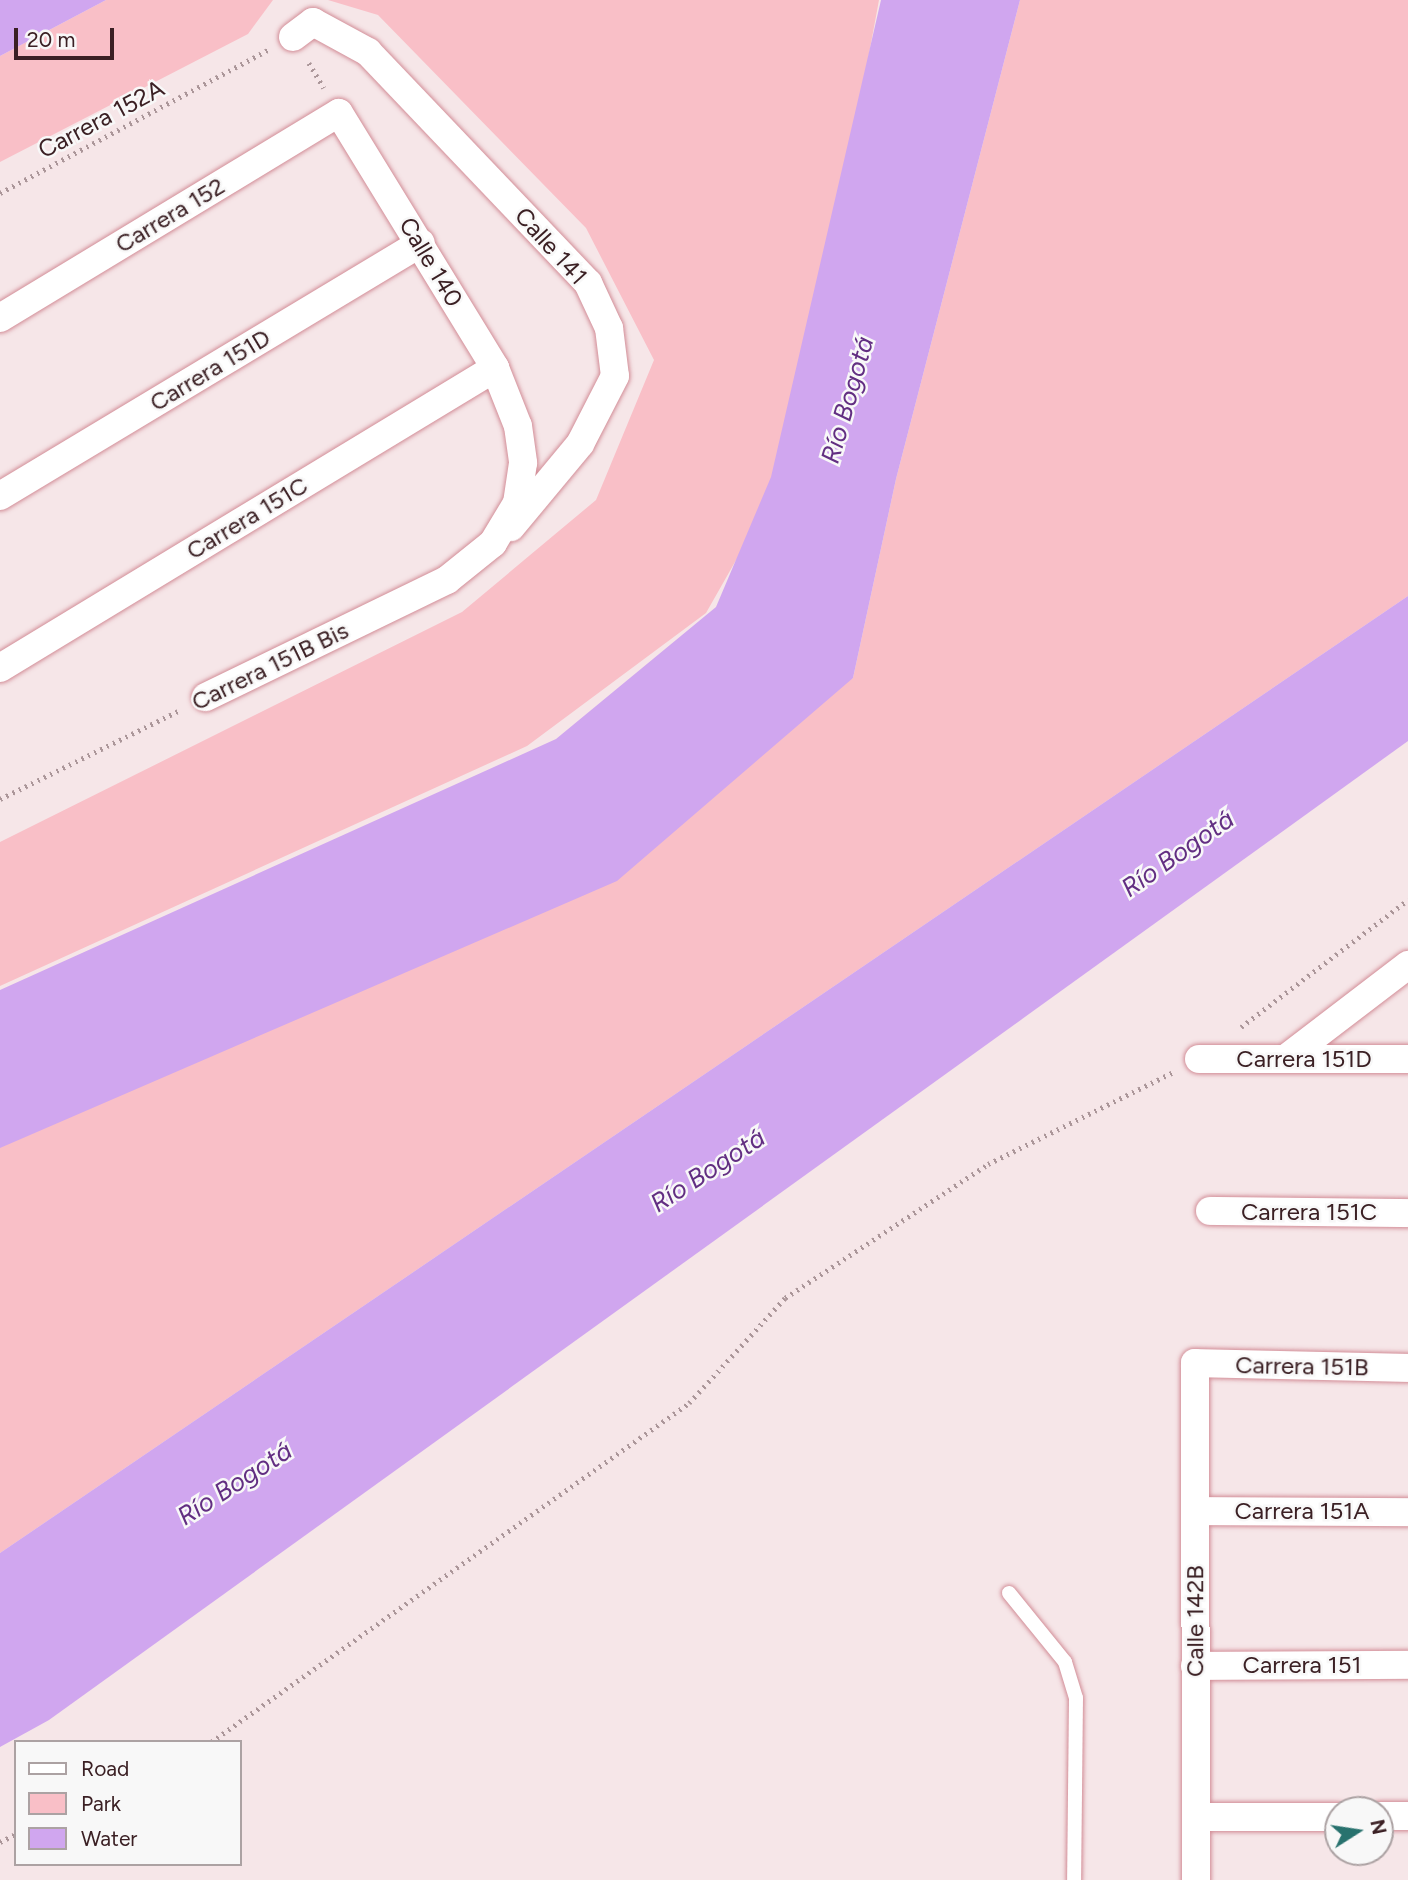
<!DOCTYPE html>
<html>
<head>
<meta charset="utf-8">
<style>
	body { margin:0 }
	#map { position:relative; width:1408px; height:1880px; overflow:hidden; background:#f6e6e8; font-family:Figtree,sans-serif }
	div>[style] { position:absolute }
	.green>* { inset:0; background:#f9bfc7 }
	.water>* { inset:0; background:#d0a6ef }
	.path>* { height:4.5px; margin-top:-2.25px; transform-origin:0; background:repeating-linear-gradient(90deg,#ab9699 0 2px,transparent 0 7px) }
	.roads { filter:drop-shadow(0 0 2px #d28d97) drop-shadow(0 0 2px #d28d97) }
	.service>* { height:14px; margin:-7px; padding:0 7px; transform-origin:7px; border-radius:7px; background:#fff }
	.minor>* { height:28px; margin:-14px; padding:0 14px; transform-origin:14px; border-radius:14px; background:#fff }
	span { translate:-50% -50%; white-space:nowrap; text-align:center; line-height:1.15; -webkit-text-stroke:5px #f8f8f8; paint-order:stroke }
	.street-label { font-size:24px; color:#3b2024 }
	.water-label { font-size:26px; color:#622e82; font-style:italic }
	.legend { position:absolute; left:14px; top:1740px; width:228px; height:126px; box-sizing:border-box; background:#f8f8f8; border:2px solid #aca2a3; margin:0; padding:9px 12px; list-style:none; font-size:21px; color:#3b2024 }
	.legend li { display:flex; align-items:center; gap:14px; height:35px }
	.legend b { width:35px; border:2px solid #aca2a3 }
	.north { position:absolute; left:1324px; top:1796px; width:70px; height:70px; box-sizing:border-box; background:#f8f8f8; border:2px solid #aca2a3; border-radius:50%; rotate:78deg; font-size:19px; font-weight:700; line-height:28px; text-align:center; color:#3b2024 }
	.north::after { content:''; display:block; margin:auto; width:24px; height:32px; background:#28726e; clip-path:polygon(50% 0,100% 100%,50% 72%,0 100%) }
	.scale { position:absolute; left:14px; top:28px; width:100px; height:32px; box-sizing:border-box; border:4px solid #3b2024; border-top:0; padding-left:9px; font-size:21px; line-height:24px; white-space:nowrap; color:#3b2024; -webkit-text-stroke:5px #f8f8f8; paint-order:stroke }
</style>
</head>
<body>
<div id="map">
	<div class="green">
		<i style="clip-path:polygon(106px 0,273px 0,248px 34px,0 162px,0 56px)"></i>
		<i style="clip-path:polygon(328px 0,879px 0,809px 378px,760px 518px,706px 613px,527px 746px,0 986px,0 842px,462px 612px,596px 500px,654px 360px,586px 228px,378px 15px)"></i>
		<i style="clip-path:polygon(1020px 0,1408px 0,1408px 596px,0 1553px,0 1144px,853px 678px,896px 479px)"></i>
	</div>
	<div class="water">
		<i style="clip-path:polygon(0 0,106px 0,0 56px)"></i>
		<i style="clip-path:polygon(881px 0,1020px 0,896px 479px,853px 678px,617px 881px,0 1148px,0 990px,556px 739px,716px 607px,771px 477px)"></i>
		<i style="clip-path:polygon(1408px 596px,1408px 741px,49px 1720px,0 1747px,0 1553px)"></i>
	</div>
	<div class="path">
		<i style="left:309px;top:63px;width:29px;rotate:59deg"></i>
		<i style="left:0;top:193px;width:304px;rotate:-28.1deg"></i>
		<i style="left:0;top:799px;width:201px;rotate:-26.3deg"></i>
		<i style="left:1241px;top:1027px;width:210px;rotate:-37.3deg"></i>
		<i style="left:211px;top:1742px;width:586px;rotate:-35.34deg"></i>
		<i style="left:689px;top:1403px;width:142px;rotate:-47.6deg"></i>
		<i style="left:785px;top:1298px;width:243px;rotate:-33.4deg"></i>
		<i style="left:988px;top:1164px;width:207px;rotate:-26.4deg"></i>
		<i style="left:0;top:1842px;width:18px;rotate:-27deg"></i>
	</div>
	<div class="roads">
		<div class="service">
			<i style="left:1009px;top:1593px;width:89px;rotate:50.9deg"></i>
			<i style="left:1065px;top:1662px;width:38px;rotate:73deg"></i>
			<i style="left:1076px;top:1698px;width:182px;rotate:90.6deg"></i>
		</div>
		<div class="minor">
			<i style="left:293px;top:37px;width:25px;rotate:-37deg"></i>
			<i style="left:313px;top:22px;width:63px;rotate:28.6deg"></i>
			<i style="left:368px;top:52px;width:319px;rotate:46.4deg"></i>
			<i style="left:588px;top:283px;width:50px;rotate:65deg"></i>
			<i style="left:609px;top:328px;width:48px;rotate:82.9deg"></i>
			<i style="left:615px;top:376px;width:76px;rotate:117.2deg"></i>
			<i style="left:580px;top:444px;width:108px;rotate:129.7deg"></i>
			<i style="left:0;top:318px;width:396px;rotate:-31.2deg"></i>
			<i style="left:339px;top:113px;width:299px;rotate:58.5deg"></i>
			<i style="left:495px;top:368px;width:62px;rotate:68.4deg"></i>
			<i style="left:518px;top:426px;width:37px;rotate:82deg"></i>
			<i style="left:523px;top:463px;width:40px;rotate:98.5deg"></i>
			<i style="left:517px;top:503px;width:47px;rotate:121deg"></i>
			<i style="left:493px;top:543px;width:59px;rotate:141.2deg"></i>
			<i style="left:447px;top:580px;width:268px;rotate:154.1deg"></i>
			<i style="left:0;top:496px;width:491px;rotate:-31deg"></i>
			<i style="left:0;top:668px;width:579px;rotate:-31.22deg"></i>
			<i style="left:1199px;top:1059px;width:209px"></i>
			<i style="left:1285px;top:1059px;width:155px;rotate:-37.4deg"></i>
			<i style="left:1210px;top:1211px;width:198px;rotate:0.6deg"></i>
			<i style="left:1195px;top:1511px;width:213px;rotate:0.3deg"></i>
			<i style="left:1195px;top:1666px;width:213px;rotate:-0.3deg"></i>
			<i style="left:1380px;top:1816px;width:28px"></i>
			<i style="left:1196px;top:1817px;width:142px"></i>
			<i style="left:1196px;top:1880px;width:517px;rotate:-90.11deg"></i>
			<i style="left:1195px;top:1363px;width:213px;rotate:1.3deg"></i>
		</div>
	</div>
	<div class="street-label">
		<span style="left:101px;top:119px;rotate:-28deg">Carrera 152A</span>
		<span style="left:170px;top:215px;rotate:-31deg">Carrera 152</span>
		<span style="left:551px;top:246px;rotate:48deg">Calle 141</span>
		<span style="left:431px;top:262px;rotate:59deg">Calle 140</span>
		<span style="left:210px;top:370px;rotate:-31deg">Carrera 151D</span>
		<span style="left:247px;top:518px;rotate:-31deg">Carrera 151C</span>
		<span style="left:270px;top:666px;rotate:-26deg">Carrera 151B Bis</span>
		<span style="left:1304px;top:1059px">Carrera 151D</span>
		<span style="left:1309px;top:1212px">Carrera 151C</span>
		<span style="left:1302px;top:1366px;rotate:1deg">Carrera 151B</span>
		<span style="left:1302px;top:1511px">Carrera 151A</span>
		<span style="left:1195px;top:1621px;rotate:-90deg">Calle 142B</span>
		<span style="left:1302px;top:1665px">Carrera 151</span>
	</div>
	<div class="water-label">
		<span style="left:848px;top:400px;rotate:-74deg">Río Bogotá</span>
		<span style="left:1178px;top:854px;rotate:-35deg">Río Bogotá</span>
		<span style="left:708px;top:1171px;rotate:-33deg">Río Bogotá</span>
		<span style="left:235px;top:1484px;rotate:-33deg">Río Bogotá</span>
	</div>
	<ul class="legend">
	<li><b style="height:9px;background:#fff"></b>Road</li>
	<li><b style="height:19px;background:#f9bfc7"></b>Park</li>
	<li><b style="height:19px;background:#d0a6ef"></b>Water</li>
	</ul>
	<div class="north">N</div>
	<div class="scale">20 m</div>
</div>
</body>
</html>
